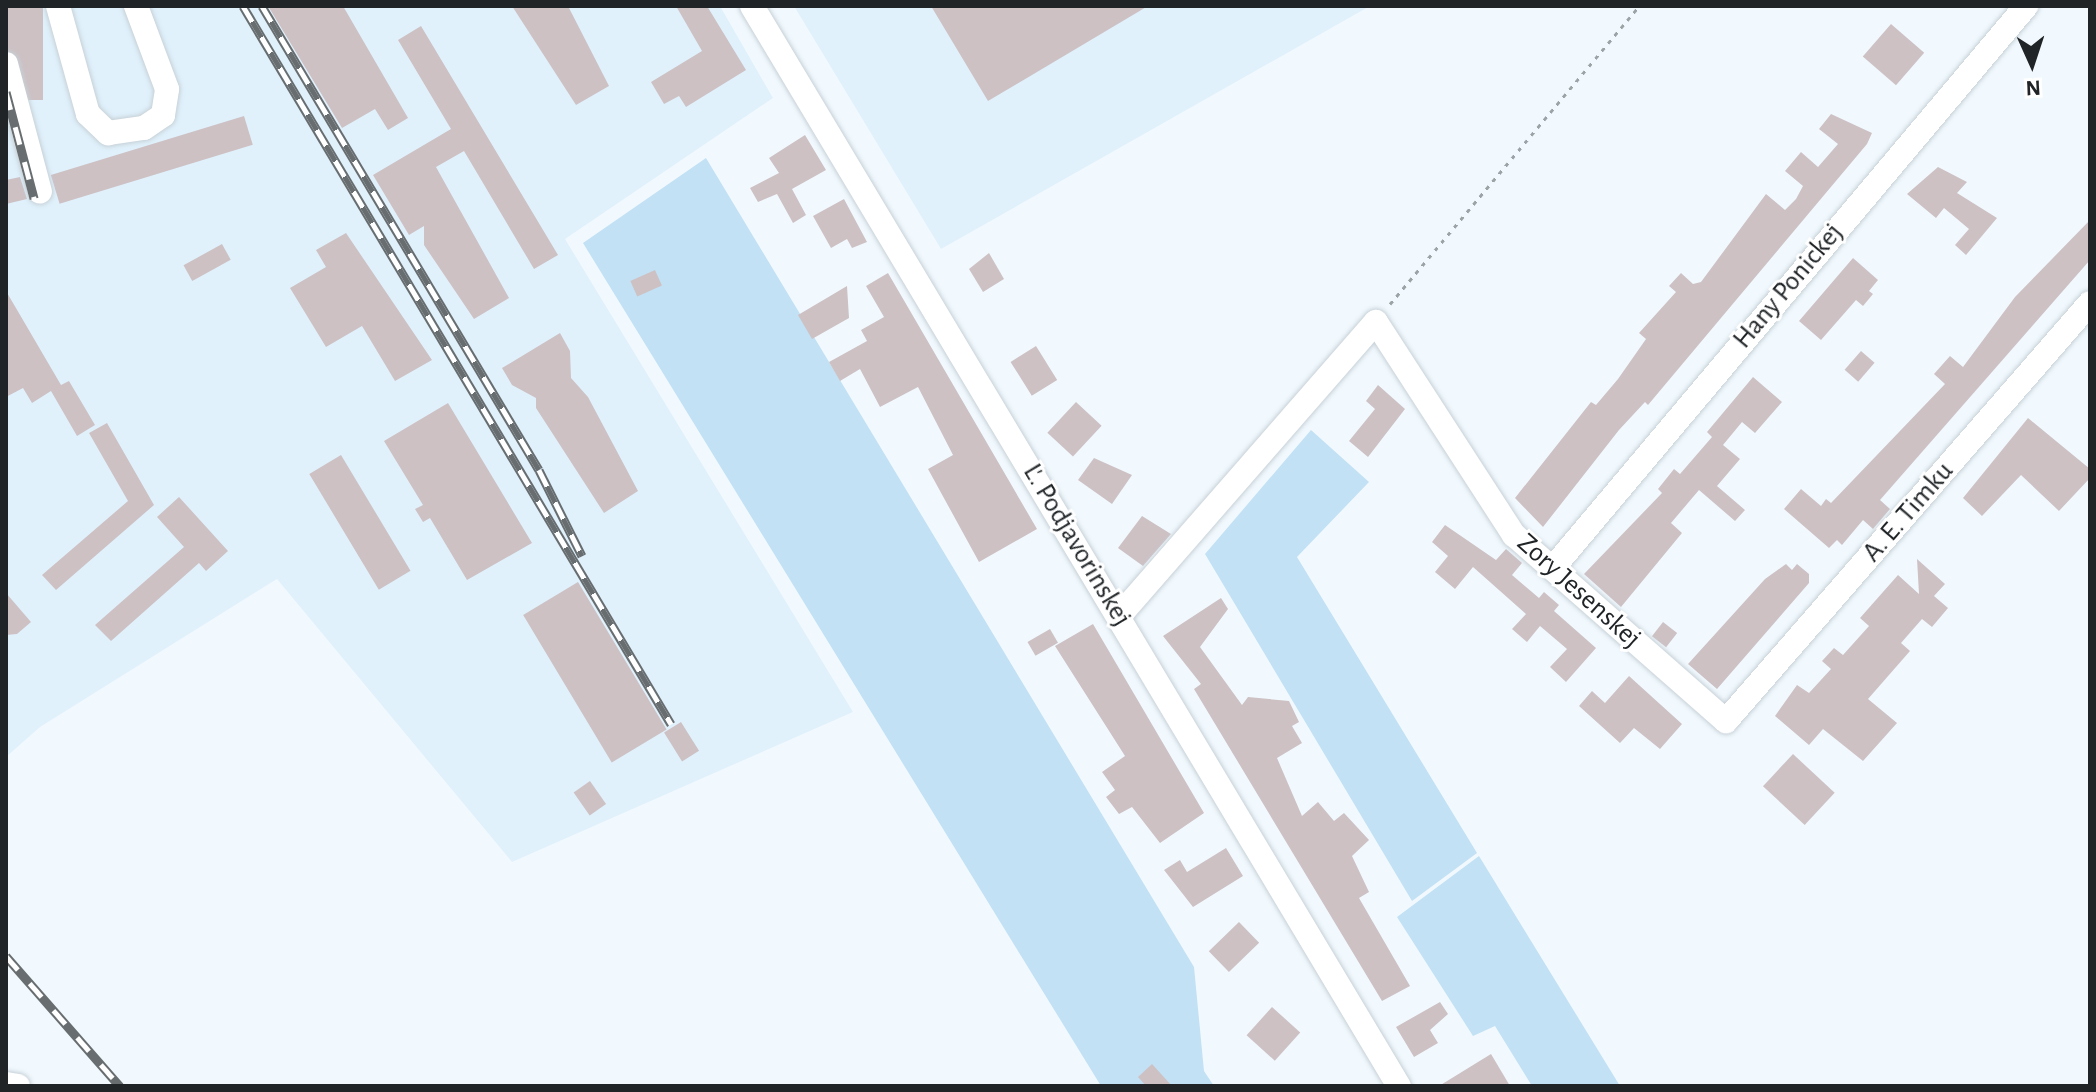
<!DOCTYPE html>
<html>
<head>
<meta charset="utf-8">
<style>
	body { margin:0 }
	#map { position:relative; width:2096px; height:1092px; overflow:hidden; background:#f1f9fe; font-family:"Alegreya Sans",sans-serif }
	div>[style] { position:absolute }
	.built>* { inset:0; background:#e0f1fc }
	.green>* { inset:0; background:#c2e1f4 }
	.building>* { inset:0; background:#cdc1c4; transform-origin:0 0 }
	.path>* { height:3px; margin-top:-1.5px; transform-origin:0; background:repeating-linear-gradient(90deg,#9ca3a6 0 4px,transparent 0 10px) }
	.roads { filter:drop-shadow(0 0 2px #c7d1d7) drop-shadow(0 0 2px #c7d1d7) }
	.minor>* { height:24px; margin:-12px; padding:0 12px; transform-origin:12px; border-radius:12px; background:#fff }
	.rail>* { height:9px; margin-top:-4.5px; transform-origin:0; background:repeating-linear-gradient(90deg,#fff 0 18px,#686d70 0 36px); box-sizing:border-box; border-block:2px solid #686d70 }
	span { translate:-50% -50%; white-space:nowrap; text-align:center; line-height:1.15; -webkit-text-stroke:6px #fff; paint-order:stroke }
	.street-label { font-size:28px; color:#202426 }
	.frame { position:absolute; inset:0; border:8px solid #202426; pointer-events:none }
	.north { position:absolute; left:1992px; top:24px; width:80px; height:80px; -webkit-text-stroke:6px #fff; paint-order:stroke; rotate:177deg; font-size:22px; font-weight:700; line-height:32px; text-align:center; color:#202426 }
	.north::after { content:''; display:block; margin:auto; width:28px; height:36px; background:#202426; clip-path:polygon(50% 0,100% 100%,50% 72%,0 100%) }
</style>
</head>
<body>
<div id="map">
	<div class="built">
		<i style="clip-path:polygon(6px 6px,720px 6px,773px 98px,565px 239px,853px 712px,512px 862px,277px 579px,40px 727px,6px 757px)"></i>
		<i style="clip-path:polygon(794px 6px,1370px 6px,941px 249px)"></i>
	</div>
	<div class="green">
		<i style="clip-path:polygon(706px 158px,1194px 967px,1204px 1071px,1214px 1086px,1101px 1086px,583px 243px)"></i>
		<i style="clip-path:polygon(1311px 430px,1369px 482px,1297px 557px,1477px 853px,1412px 901px,1205px 554px)"></i>
		<i style="clip-path:polygon(1479px 856px,1620px 1086px,1532px 1086px,1495px 1026px,1473px 1036px,1397px 917px)"></i>
	</div>
	<div class="building">
		<i style="left:6px;top:6px;width:37px;height:94px"></i>
		<i style="clip-path:polygon(268px 6px,343px 6px,408px 118px,388px 130px,375px 109px,342px 128px)"></i>
		<i style="clip-path:polygon(512px 6px,568px 6px,609px 86px,576px 105px)"></i>
		<i style="clip-path:polygon(676px 6px,707px 6px,746px 70px,686px 107px,679px 96px,664px 104px,651px 82px,702px 51px)"></i>
		<i style="clip-path:polygon(931px 6px,1148px 6px,988px 101px)"></i>
		<i style="left:1891px;top:24px;width:44px;height:43px;rotate:41deg"></i>
		<i style="clip-path:polygon(421px 26px,558px 255px,534px 269px,464px 151px,436px 167px,509px 298px,474px 319px,424px 245px,424px 226px,409px 235px,373px 175px,451px 129px,398px 40px)"></i>
		<i style="clip-path:polygon(1831px 114px,1872px 133px,1867px 144px,1648px 405px,1645px 402px,1619px 430px,1543px 527px,1515px 498px,1591px 402px,1596px 405px,1618px 379px,1646px 339px,1639px 333px,1676px 292px,1669px 286px,1681px 273px,1693px 284px,1701px 282px,1766px 194px,1785px 210px,1796px 199px,1803px 186px,1785px 171px,1801px 152px,1818px 167px,1838px 144px,1819px 129px)"></i>
		<i style="left:244px;top:116px;width:30px;height:202px;rotate:73deg"></i>
		<i style="clip-path:polygon(805px 135px,826px 170px,792px 189px,806px 215px,793px 223px,777px 194px,758px 202px,750px 188px,779px 173px,769px 158px)"></i>
		<i style="clip-path:polygon(1938px 167px,1967px 182px,1957px 193px,1997px 218px,1966px 255px,1955px 245px,1969px 229px,1944px 208px,1936px 218px,1907px 194px)"></i>
		<i style="clip-path:polygon(20px 177px,27px 199px,6px 204px,6px 180px)"></i>
		<i style="clip-path:polygon(844px 199px,867px 242px,852px 248px,847px 239px,831px 248px,813px 216px)"></i>
		<i style="clip-path:polygon(2090px 220px,2090px 260px,1880px 500px,1890px 509px,1873px 529px,1863px 520px,1842px 545px,1837px 540px,1829px 548px,1784px 509px,1801px 489px,1821px 506px,1826px 499px,1831px 503px,1945px 384px,1934px 374px,1950px 356px,1963px 367px,2015px 297px)"></i>
		<i style="clip-path:polygon(346px 233px,432px 360px,395px 381px,362px 326px,326px 347px,290px 288px,326px 267px,316px 250px)"></i>
		<i style="left:222px;top:244px;width:18px;height:44px;rotate:61deg"></i>
		<i style="clip-path:polygon(989px 253px,1004px 279px,983px 292px,969px 269px)"></i>
		<i style="clip-path:polygon(1853px 258px,1878px 280px,1869px 291px,1873px 294px,1863px 306px,1856px 300px,1821px 340px,1799px 321px)"></i>
		<i style="left:655px;top:270px;width:17px;height:27px;rotate:66deg"></i>
		<i style="clip-path:polygon(888px 273px,1037px 529px,979px 562px,928px 469px,953px 455px,918px 387px,880px 407px,860px 369px,840px 381px,829px 362px,867px 341px,861px 330px,884px 317px,866px 286px)"></i>
		<i style="clip-path:polygon(847px 286px,849px 318px,812px 339px,798px 315px)"></i>
		<i style="clip-path:polygon(6px 291px,61px 385px,69px 381px,95px 425px,77px 436px,51px 391px,32px 403px,23px 388px,6px 397px)"></i>
		<i style="clip-path:polygon(560px 333px,570px 351px,571px 378px,588px 397px,638px 491px,604px 513px,536px 408px,536px 398px,512px 385px,502px 368px)"></i>
		<i style="left:1036px;top:346px;width:40px;height:30px;rotate:58deg"></i>
		<i style="left:1861px;top:351px;width:18px;height:25px;rotate:41deg"></i>
		<i style="clip-path:polygon(1753px 377px,1782px 402px,1755px 433px,1742px 422px,1723px 445px,1740px 459px,1717px 486px,1745px 510px,1735px 521px,1699px 490px,1671px 523px,1682px 533px,1621px 607px,1584px 574px,1662px 493px,1658px 489px,1674px 469px,1680px 474px,1712px 437px,1707px 432px)"></i>
		<i style="clip-path:polygon(1378px 385px,1405px 409px,1368px 457px,1349px 441px,1375px 409px,1366px 401px)"></i>
		<i style="left:1076px;top:402px;width:35px;height:42px;rotate:43deg"></i>
		<i style="clip-path:polygon(448px 403px,532px 543px,467px 580px,430px 518px,423px 522px,415px 509px,423px 505px,384px 441px)"></i>
		<i style="clip-path:polygon(2028px 418px,2090px 469px,2090px 478px,2059px 511px,2021px 475px,1982px 516px,1963px 498px)"></i>
		<i style="clip-path:polygon(107px 423px,154px 505px,56px 590px,42px 575px,128px 501px,89px 433px)"></i>
		<i style="left:341px;top:455px;width:135px;height:37px;rotate:59deg"></i>
		<i style="clip-path:polygon(1094px 458px,1132px 475px,1112px 504px,1078px 480px)"></i>
		<i style="clip-path:polygon(179px 497px,228px 551px,206px 571px,199px 563px,111px 641px,95px 625px,184px 547px,157px 517px)"></i>
		<i style="clip-path:polygon(1142px 516px,1171px 534px,1143px 566px,1118px 548px)"></i>
		<i style="clip-path:polygon(1445px 525px,1496px 560px,1506px 549px,1522px 563px,1512px 575px,1539px 598px,1544px 592px,1559px 605px,1554px 611px,1596px 648px,1566px 682px,1550px 667px,1567px 649px,1540px 626px,1527px 642px,1512px 629px,1526px 614px,1473px 567px,1455px 589px,1435px 572px,1448px 556px,1432px 542px)"></i>
		<i style="clip-path:polygon(1917px 559px,1945px 584px,1934px 596px,1948px 608px,1932px 627px,1922px 619px,1901px 643px,1910px 651px,1868px 699px,1897px 723px,1863px 761px,1823px 729px,1809px 745px,1775px 716px,1797px 685px,1809px 693px,1831px 669px,1822px 661px,1834px 648px,1843px 655px,1869px 626px,1860px 618px,1898px 575px,1919px 594px)"></i>
		<i style="clip-path:polygon(1786px 564px,1792px 570px,1797px 564px,1809px 574px,1809px 583px,1717px 689px,1688px 664px,1765px 579px)"></i>
		<i style="left:578px;top:582px;width:172px;height:64px;rotate:59deg"></i>
		<i style="clip-path:polygon(6px 593px,31px 622px,17px 634px,6px 635px)"></i>
		<i style="clip-path:polygon(1221px 598px,1228px 609px,1200px 647px,1242px 705px,1248px 697px,1289px 701px,1299px 722px,1292px 726px,1302px 743px,1277px 758px,1302px 816px,1318px 802px,1334px 821px,1344px 813px,1369px 840px,1352px 856px,1369px 892px,1359px 898px,1410px 986px,1382px 1001px,1194px 689px,1201px 684px,1163px 636px)"></i>
		<i style="left:1663px;top:622px;width:18px;height:18px;rotate:38deg"></i>
		<i style="clip-path:polygon(1093px 624px,1204px 813px,1160px 843px,1132px 807px,1119px 814px,1106px 797px,1115px 790px,1102px 772px,1125px 756px,1055px 646px)"></i>
		<i style="left:1050px;top:629px;width:16px;height:26px;rotate:60deg"></i>
		<i style="clip-path:polygon(1629px 676px,1682px 724px,1660px 749px,1634px 728px,1620px 743px,1579px 706px,1592px 691px,1605px 703px)"></i>
		<i style="left:681px;top:722px;width:34px;height:20px;rotate:58deg"></i>
		<i style="left:1793px;top:754px;width:57px;height:44px;rotate:43deg"></i>
		<i style="left:590px;top:781px;width:28px;height:20px;rotate:55deg"></i>
		<i style="clip-path:polygon(1226px 848px,1243px 876px,1193px 907px,1164px 870px,1180px 860px,1187px 872px)"></i>
		<i style="left:1239px;top:922px;width:29px;height:42px;rotate:46deg"></i>
		<i style="clip-path:polygon(1440px 1002px,1448px 1014px,1430px 1030px,1438px 1043px,1414px 1057px,1396px 1027px)"></i>
		<i style="left:1272px;top:1007px;width:38px;height:38px;rotate:42deg"></i>
		<i style="clip-path:polygon(1491px 1054px,1510px 1086px,1439px 1086px)"></i>
		<i style="clip-path:polygon(1152px 1064px,1172px 1086px,1146px 1086px,1138px 1077px)"></i>
	</div>
	<div class="path">
		<i style="left:1390px;top:304px;width:388px;rotate:-50.1deg"></i>
	</div>
	<div class="roads">
		<div class="minor">
			<i style="left:58px;top:6px;width:112px;rotate:74.5deg"></i>
			<i style="left:88px;top:114px;width:28px;rotate:44deg"></i>
			<i style="left:108px;top:133px;width:36px;rotate:-8deg"></i>
			<i style="left:144px;top:128px;width:23px;rotate:-34deg"></i>
			<i style="left:163px;top:115px;width:26px;rotate:-81deg"></i>
			<i style="left:167px;top:89px;width:89px;rotate:-110.5deg"></i>
			<i style="left:752px;top:6px;width:1259px;rotate:59.08deg"></i>
			<i style="left:6px;top:64px;width:132px;rotate:75.1deg"></i>
			<i style="left:1553px;top:568px;width:735px;rotate:-49.91deg"></i>
			<i style="left:1120px;top:615px;width:389px;rotate:-48.9deg"></i>
			<i style="left:1376px;top:322px;width:254px;rotate:57.1deg"></i>
			<i style="left:1514px;top:535px;width:282px;rotate:41.3deg"></i>
			<i style="left:1726px;top:721px;width:554px;rotate:-48.95deg"></i>
			<i style="left:6px;top:1084px;width:12px;rotate:9deg"></i>
		</div>
	</div>
	<div class="rail">
		<i style="left:243px;top:6px;width:836px;rotate:59.2deg"></i>
		<i style="left:262px;top:6px;width:540px;rotate:59.16deg"></i>
		<i style="left:539px;top:470px;width:96px;rotate:63.4deg"></i>
		<i style="left:6px;top:92px;width:110px;rotate:75.2deg"></i>
		<i style="left:6px;top:956px;width:173px;rotate:48.8deg"></i>
	</div>
	<div class="street-label">
		<span style="left:1788px;top:286px;rotate:-50deg">Hany Ponickej</span>
		<span style="left:1908px;top:512px;rotate:-49deg">A. E. Timku</span>
		<span style="left:1077px;top:545px;rotate:59deg">Ľ. Podjavorinskej</span>
		<span style="left:1579px;top:591px;rotate:42deg">Zory Jesenskej</span>
	</div>
	<div class="frame"></div>
	<div class="north">N</div>
</div>
</body>
</html>
